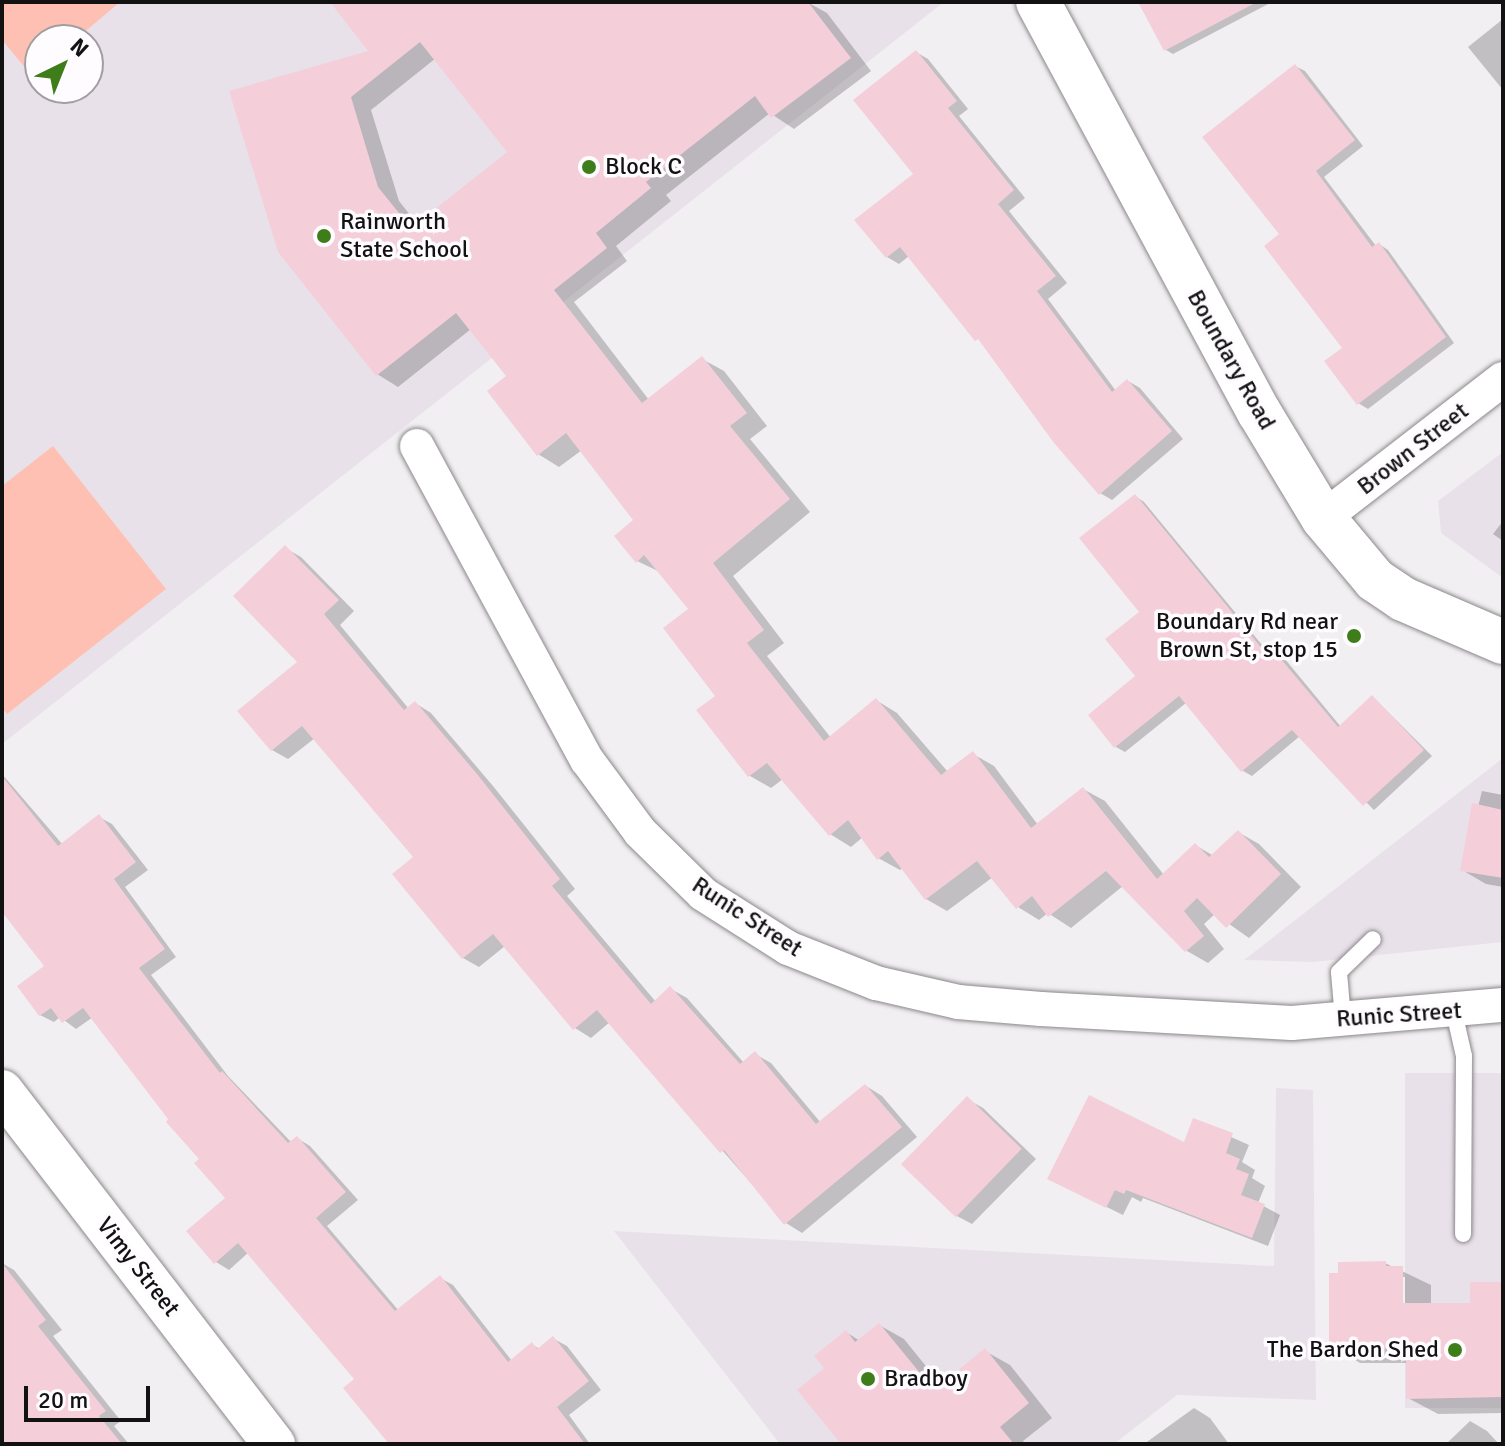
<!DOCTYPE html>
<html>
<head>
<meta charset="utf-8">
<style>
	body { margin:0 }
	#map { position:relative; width:1505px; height:1446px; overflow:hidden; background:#f2eff2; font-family:Signika,sans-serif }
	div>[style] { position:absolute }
	.built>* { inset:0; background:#e9e1ea; transform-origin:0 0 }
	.green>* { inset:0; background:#fdc0b3 }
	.shadow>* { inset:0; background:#0003 }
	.building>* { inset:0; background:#f4cfda; transform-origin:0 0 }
	.roads { filter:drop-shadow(0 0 2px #8b888b) drop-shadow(0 0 2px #8b888b) }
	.service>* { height:16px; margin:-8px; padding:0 8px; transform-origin:8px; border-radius:8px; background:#fff }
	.minor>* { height:34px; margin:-17px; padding:0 17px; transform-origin:17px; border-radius:17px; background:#fff }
	.tertiary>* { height:42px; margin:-21px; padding:0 21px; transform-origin:21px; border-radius:21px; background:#fff }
	.secondary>* { height:44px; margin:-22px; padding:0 22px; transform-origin:22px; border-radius:22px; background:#fff }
	.dots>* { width:22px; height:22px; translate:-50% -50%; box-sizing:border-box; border:4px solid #fffcff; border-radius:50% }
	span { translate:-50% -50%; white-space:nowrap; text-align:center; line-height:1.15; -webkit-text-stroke:7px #fffcff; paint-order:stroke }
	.poi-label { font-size:24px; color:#131213 }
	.left { translate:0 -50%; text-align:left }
	.right { translate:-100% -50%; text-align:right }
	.street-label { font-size:24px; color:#131213 }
	.frame { position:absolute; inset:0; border:4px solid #131213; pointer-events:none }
	.north { position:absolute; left:24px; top:24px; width:80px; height:80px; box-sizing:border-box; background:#fffcff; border:2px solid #a19ea1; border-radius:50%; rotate:43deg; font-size:22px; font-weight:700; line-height:32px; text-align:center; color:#131213 }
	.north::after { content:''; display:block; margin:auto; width:28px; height:36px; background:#3f7d1b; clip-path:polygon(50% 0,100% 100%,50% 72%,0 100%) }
	.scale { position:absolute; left:24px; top:1386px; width:126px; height:36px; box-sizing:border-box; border:4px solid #131213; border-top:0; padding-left:10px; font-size:24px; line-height:28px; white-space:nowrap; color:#131213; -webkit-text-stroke:6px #fffcff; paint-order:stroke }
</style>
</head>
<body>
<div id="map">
	<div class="built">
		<i style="clip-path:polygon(evenodd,2px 2px,944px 2px,2px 744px,2px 2px,40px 40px,88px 40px,88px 88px,40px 88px,40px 40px)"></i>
		<i style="clip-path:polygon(1503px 452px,1503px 578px,1441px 533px,1438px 501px)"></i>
		<i style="clip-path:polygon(1503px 758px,1503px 942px,1313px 962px,1244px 960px)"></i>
		<i style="left:1503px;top:1073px;width:335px;height:98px;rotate:90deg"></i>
		<i style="clip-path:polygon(1276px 1088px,1313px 1090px,1316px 1400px,1177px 1395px,1114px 1444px,780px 1444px,614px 1231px,1274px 1266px)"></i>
	</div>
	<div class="green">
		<i style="clip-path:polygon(2px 2px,120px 2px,75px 40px,40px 40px,40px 70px,32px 76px,2px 40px)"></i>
		<i style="clip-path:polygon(53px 446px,166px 589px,7px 714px,2px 707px,2px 486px)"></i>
	</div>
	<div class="shadow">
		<i style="clip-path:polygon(evenodd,332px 2px,807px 2px,827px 13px,871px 71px,794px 129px,770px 113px,666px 195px,671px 201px,616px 246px,627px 261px,574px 302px,649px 400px,702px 359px,724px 371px,767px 426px,750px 439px,810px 512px,733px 576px,784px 643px,767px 656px,831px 738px,876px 700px,897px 713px,948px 772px,973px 754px,994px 766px,1038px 825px,1083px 789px,1105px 801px,1164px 875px,1195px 845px,1214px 856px,1238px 832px,1259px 844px,1301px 887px,1249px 938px,1215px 914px,1204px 924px,1224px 949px,1208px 963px,1187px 951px,1123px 886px,1071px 928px,1048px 913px,1039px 920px,1018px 907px,993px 877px,947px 911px,926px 899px,903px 868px,900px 870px,878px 858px,863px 837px,851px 847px,830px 834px,783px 779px,771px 788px,750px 776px,699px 711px,718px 696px,691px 609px,660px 572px,637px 561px,636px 520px,582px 450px,559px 467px,538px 454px,509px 377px,471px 329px,398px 387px,377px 374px,279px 251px,371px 52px,332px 2px,436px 58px,510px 152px,418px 225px,399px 201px,371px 110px,436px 58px)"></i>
		<i style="clip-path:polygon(1140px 2px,1272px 2px,1173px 54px,1166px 50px)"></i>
		<i style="clip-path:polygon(1503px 19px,1503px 90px,1468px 47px)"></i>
		<i style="clip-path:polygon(916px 52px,928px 59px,968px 109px,959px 116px,1025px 198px,1009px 211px,1067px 283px,1048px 299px,1116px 391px,1128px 381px,1140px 388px,1183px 439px,1112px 500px,1100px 493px,984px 343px,909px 256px,899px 264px,887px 257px,916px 174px)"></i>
		<i style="clip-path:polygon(1295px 66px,1305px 71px,1363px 146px,1324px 177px,1376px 246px,1379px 244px,1388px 250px,1454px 343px,1368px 409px,1358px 403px,1344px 349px,1282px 234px)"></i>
		<i style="clip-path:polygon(1135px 496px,1144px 502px,1267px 651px,1271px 648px,1280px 653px,1341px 727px,1373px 697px,1432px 756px,1374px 810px,1300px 736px,1252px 776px,1243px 771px,1186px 703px,1125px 752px,1116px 747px,1090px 715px,1138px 676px,1142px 612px)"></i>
		<i style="clip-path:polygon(1503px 521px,1503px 541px,1493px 534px)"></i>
		<i style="clip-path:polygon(285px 548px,301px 557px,354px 611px,340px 625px,409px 709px,415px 703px,431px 713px,493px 786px,575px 889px,567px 896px,656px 1002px,671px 989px,687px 998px,744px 1063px,755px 1054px,771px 1063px,821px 1123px,866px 1086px,882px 1096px,917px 1137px,802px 1233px,786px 1223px,610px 1022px,591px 1038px,575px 1028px,505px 946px,479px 967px,463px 958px,416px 857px,315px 738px,288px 759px,272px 750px,300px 662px)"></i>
		<i style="clip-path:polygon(2px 774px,63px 845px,99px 817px,112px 824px,148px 870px,125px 887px,176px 957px,151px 975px,228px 1076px,292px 1143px,297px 1138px,310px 1146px,358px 1200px,327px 1226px,399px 1311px,440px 1278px,453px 1285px,512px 1361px,532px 1345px,540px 1349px,554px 1339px,567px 1346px,601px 1390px,569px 1415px,590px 1444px,401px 1444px,357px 1379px,249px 1252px,229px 1270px,216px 1262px,228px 1198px,202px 1159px,93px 1017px,76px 1029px,60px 1017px,54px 1022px,40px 1015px,47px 967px,2px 910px)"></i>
		<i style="clip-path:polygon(1482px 791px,1503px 795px,1503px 887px,1486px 884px,1462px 870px)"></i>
		<i style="clip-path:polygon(967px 1099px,983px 1108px,1036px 1159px,972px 1224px,955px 1215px)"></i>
		<i style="clip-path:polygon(1195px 1121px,1249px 1145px,1242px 1162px,1255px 1170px,1252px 1178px,1265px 1186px,1258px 1203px,1280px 1215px,1268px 1246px,1143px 1198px,1141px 1202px,1132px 1197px,1123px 1215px,1066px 1187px,1185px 1145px)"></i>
		<i style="clip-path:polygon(2px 1263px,14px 1270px,62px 1330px,53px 1336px,121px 1421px,114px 1426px,129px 1444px,2px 1444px)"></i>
		<i style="clip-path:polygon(evenodd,1385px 1263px,1431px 1285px,1431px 1305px,1472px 1305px,1503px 1284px,1503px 1413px,1438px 1414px,1408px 1398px,1408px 1363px,1360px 1363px,1331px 1346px,1385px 1263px,1401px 1277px,1405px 1277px,1405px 1313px,1401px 1313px,1401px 1277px)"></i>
		<i style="clip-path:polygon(879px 1325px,904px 1339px,942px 1386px,985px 1351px,1010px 1365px,1052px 1418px,1023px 1441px,1025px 1444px,844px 1444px,827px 1369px,846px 1332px,860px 1341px)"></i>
		<i style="clip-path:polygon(1194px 1408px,1210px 1418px,1229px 1444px,1144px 1444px)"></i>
		<i style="clip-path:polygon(1470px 1421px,1487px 1431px,1499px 1444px,1446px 1444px)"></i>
	</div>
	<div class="building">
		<i style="clip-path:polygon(evenodd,330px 2px,808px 2px,851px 58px,771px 118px,755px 96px,646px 182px,651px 188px,596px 233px,607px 248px,554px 290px,642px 403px,702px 356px,747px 413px,730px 426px,790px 499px,713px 563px,764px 630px,747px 643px,824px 741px,876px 698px,941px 775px,973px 751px,1031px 828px,1083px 787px,1157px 879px,1195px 843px,1209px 857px,1238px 830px,1281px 874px,1226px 928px,1197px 898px,1184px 911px,1204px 936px,1185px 952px,1106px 871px,1048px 917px,1032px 896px,1016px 909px,977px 861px,925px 900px,888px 851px,877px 860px,848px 820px,829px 836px,767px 763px,748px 777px,696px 710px,715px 696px,663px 628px,688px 609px,644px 555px,636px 563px,614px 536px,633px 520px,566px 433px,537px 456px,487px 391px,506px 376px,456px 313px,376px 376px,278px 252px,229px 91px,368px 51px,330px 2px,420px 42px,507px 152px,411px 228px,378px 187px,351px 97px,420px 42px)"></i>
		<i style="clip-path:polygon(1138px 2px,1257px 2px,1164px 51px)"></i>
		<i style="clip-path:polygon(916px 50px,957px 101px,948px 108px,1014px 190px,998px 204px,1056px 276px,1037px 291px,1112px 392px,1127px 379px,1172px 431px,1099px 495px,1054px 443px,978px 339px,975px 341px,900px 247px,886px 258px,854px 220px,913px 174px,853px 100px)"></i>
		<i style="clip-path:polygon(1295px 64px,1355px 140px,1316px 171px,1372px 247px,1379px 242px,1446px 337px,1357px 405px,1324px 361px,1342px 348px,1264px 246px,1279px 234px,1202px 137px)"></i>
		<i style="clip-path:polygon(1135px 494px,1264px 651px,1270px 646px,1338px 727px,1372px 695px,1424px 750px,1363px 806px,1292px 730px,1241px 772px,1179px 696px,1114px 748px,1088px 715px,1135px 676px,1105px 639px,1139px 612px,1079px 538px)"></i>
		<i style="clip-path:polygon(285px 545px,339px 600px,324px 614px,404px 710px,415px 701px,477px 774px,560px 879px,552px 886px,651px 1004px,670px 986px,740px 1064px,755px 1051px,816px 1124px,865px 1084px,902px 1127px,784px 1225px,724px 1150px,720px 1153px,597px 1010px,573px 1030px,493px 934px,462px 959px,392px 874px,413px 857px,302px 726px,271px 751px,237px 711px,297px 662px,233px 596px)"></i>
		<i style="clip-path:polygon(2px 776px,58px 846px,99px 814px,136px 862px,114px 879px,165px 949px,139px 968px,220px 1073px,222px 1071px,288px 1143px,297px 1136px,346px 1192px,316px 1218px,395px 1311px,440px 1275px,508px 1362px,532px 1342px,537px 1349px,553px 1336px,589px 1381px,557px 1407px,585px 1444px,389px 1444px,343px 1388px,354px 1379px,238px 1243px,214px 1264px,186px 1231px,225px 1198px,194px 1163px,199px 1159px,166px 1122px,168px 1119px,83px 1008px,62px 1023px,51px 1008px,39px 1016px,17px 986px,44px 966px,2px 912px)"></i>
		<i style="clip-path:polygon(1472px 803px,1503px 810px,1503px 878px,1460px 871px)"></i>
		<i style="clip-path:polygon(1089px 1095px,1184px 1142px,1193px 1118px,1233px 1133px,1226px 1153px,1240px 1159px,1236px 1169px,1249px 1174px,1241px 1195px,1265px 1204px,1252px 1238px,1126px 1190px,1124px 1194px,1115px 1190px,1106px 1208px,1047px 1179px)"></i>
		<i style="left:967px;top:1096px;width:76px;height:95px;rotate:44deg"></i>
		<i style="clip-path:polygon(1386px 1261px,1386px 1266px,1403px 1266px,1403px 1303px,1470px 1303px,1470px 1282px,1503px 1282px,1503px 1397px,1406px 1399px,1406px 1348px,1329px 1348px,1329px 1273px,1338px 1273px,1338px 1262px)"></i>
		<i style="clip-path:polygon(2px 1263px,46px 1320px,38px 1326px,106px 1411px,99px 1416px,122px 1444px,2px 1444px)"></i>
		<i style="clip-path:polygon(879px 1323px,934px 1390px,985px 1348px,1029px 1403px,1000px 1427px,1014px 1444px,841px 1444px,797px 1390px,824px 1368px,814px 1356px,846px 1330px,855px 1342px)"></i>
	</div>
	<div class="roads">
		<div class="service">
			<i style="left:1454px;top:1012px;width:45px;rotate:77.2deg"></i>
			<i style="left:1464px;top:1056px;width:178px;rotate:90.3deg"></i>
			<i style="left:1343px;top:1019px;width:47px;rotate:-94.9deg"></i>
			<i style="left:1339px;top:972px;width:47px;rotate:-44.1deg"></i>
		</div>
		<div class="minor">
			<i style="left:417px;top:446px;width:357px;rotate:61.6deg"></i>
			<i style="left:587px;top:760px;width:89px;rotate:53.6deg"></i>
			<i style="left:640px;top:832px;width:88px;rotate:44.5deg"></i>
			<i style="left:703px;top:894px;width:101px;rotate:32.4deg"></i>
			<i style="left:788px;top:948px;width:95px;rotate:21.7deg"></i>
			<i style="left:876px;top:983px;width:84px;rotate:13deg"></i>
			<i style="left:958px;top:1002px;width:83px;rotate:4.8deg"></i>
			<i style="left:1041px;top:1009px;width:251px;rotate:3.2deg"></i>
			<i style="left:1292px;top:1023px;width:212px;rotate:-4.9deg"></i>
			<i style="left:1323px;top:518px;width:227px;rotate:-37.7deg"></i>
		</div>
		<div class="tertiary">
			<i style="left:2px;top:1091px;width:446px;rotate:52.4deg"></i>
		</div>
		<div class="secondary">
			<i style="left:1038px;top:2px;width:466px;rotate:61.7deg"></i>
			<i style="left:1259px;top:412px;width:124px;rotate:58.9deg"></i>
			<i style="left:1323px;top:518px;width:81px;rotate:50deg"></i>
			<i style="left:1375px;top:580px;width:34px;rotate:34deg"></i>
			<i style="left:1403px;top:599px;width:109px;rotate:23.3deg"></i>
		</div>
	</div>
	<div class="dots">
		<i style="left:589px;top:167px;background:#3f7d1b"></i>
		<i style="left:324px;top:236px;background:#3f7d1b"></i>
		<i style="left:1354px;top:636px;background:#3f7d1b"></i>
		<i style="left:1455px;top:1350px;background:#3f7d1b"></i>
		<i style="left:868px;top:1379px;background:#3f7d1b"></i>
	</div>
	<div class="poi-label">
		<span class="left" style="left:605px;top:167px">Block C</span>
		<span class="left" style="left:340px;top:236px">Rainworth<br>State School</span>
		<span class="right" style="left:1338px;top:636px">Boundary Rd near<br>Brown St, stop 15</span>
		<span class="right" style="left:1439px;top:1350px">The Bardon Shed</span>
		<span class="left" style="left:884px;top:1379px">Bradboy</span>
	</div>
	<div class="street-label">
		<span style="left:1231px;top:360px;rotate:61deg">Boundary Road</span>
		<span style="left:1413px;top:449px;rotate:-38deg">Brown Street</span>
		<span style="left:747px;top:917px;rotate:33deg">Runic Street</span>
		<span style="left:1399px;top:1015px;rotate:-4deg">Runic Street</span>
		<span style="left:138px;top:1267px;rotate:52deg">Vimy Street</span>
	</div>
	<div class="frame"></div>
	<div class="north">N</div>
	<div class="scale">20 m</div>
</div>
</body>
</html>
